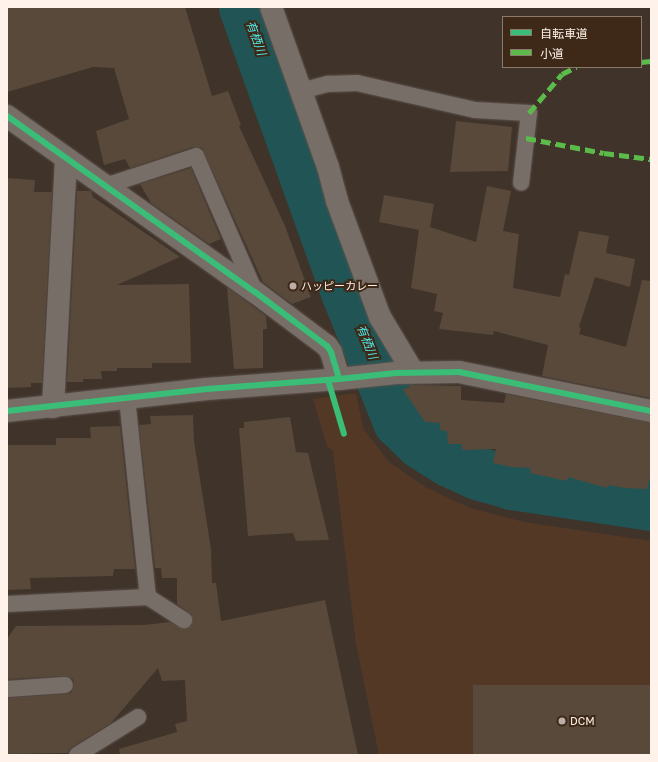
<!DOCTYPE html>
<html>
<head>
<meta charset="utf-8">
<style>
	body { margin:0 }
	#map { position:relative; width:658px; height:762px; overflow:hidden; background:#3f332a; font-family:"Golos Text","Noto Sans JP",sans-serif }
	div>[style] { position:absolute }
	.built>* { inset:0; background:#533925 }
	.river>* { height:53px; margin:-26.5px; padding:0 26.5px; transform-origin:26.5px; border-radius:26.5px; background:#215555 }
	.building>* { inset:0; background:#58493a; transform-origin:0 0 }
	.roads { filter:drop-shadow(0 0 1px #5d524b) drop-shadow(0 0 1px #5d524b) }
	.lane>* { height:16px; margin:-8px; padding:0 8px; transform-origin:8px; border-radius:8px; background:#786e68 }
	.street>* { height:22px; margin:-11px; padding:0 11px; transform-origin:11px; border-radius:11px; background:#786e68 }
	.quiet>* { height:5px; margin-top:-2.5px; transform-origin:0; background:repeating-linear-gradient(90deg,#5cbc4b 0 10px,transparent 0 15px) }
	.cycleway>* { height:6px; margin:-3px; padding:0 3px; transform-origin:3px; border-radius:3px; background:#3abd76 }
	.dots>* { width:11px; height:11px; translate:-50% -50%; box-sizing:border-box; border:2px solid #3e2817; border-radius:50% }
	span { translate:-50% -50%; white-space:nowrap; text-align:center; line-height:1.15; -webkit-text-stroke:4px #3e2817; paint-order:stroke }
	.poi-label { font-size:11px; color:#fef2ea }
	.left { translate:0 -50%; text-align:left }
	.water-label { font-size:12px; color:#4debec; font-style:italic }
	.frame { position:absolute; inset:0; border:8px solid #fef2ea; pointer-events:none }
	.legend { position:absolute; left:502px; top:16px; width:140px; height:52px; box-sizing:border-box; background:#3e2817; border:1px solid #8b796b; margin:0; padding:5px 7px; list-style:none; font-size:12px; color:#fef2ea }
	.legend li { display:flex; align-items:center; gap:8px; height:20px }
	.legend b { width:20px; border:1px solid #8b796b }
</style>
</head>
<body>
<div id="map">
	<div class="built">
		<i style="clip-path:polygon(356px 393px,363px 428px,389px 462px,427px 488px,470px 508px,524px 522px,651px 541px,651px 755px,379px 755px,356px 644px,333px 451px,327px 446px,313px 399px)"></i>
	</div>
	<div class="river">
		<i style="left:245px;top:7px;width:305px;rotate:70.3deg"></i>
		<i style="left:348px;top:294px;width:137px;rotate:68.1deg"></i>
		<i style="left:399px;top:421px;width:32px;rotate:44deg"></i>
		<i style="left:422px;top:443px;width:32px;rotate:32deg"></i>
		<i style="left:449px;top:460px;width:31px;rotate:25deg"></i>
		<i style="left:477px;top:473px;width:35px;rotate:16deg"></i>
		<i style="left:511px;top:483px;width:142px;rotate:8.5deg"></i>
	</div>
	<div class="building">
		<i style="clip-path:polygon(7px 7px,185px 7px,212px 96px,228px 91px,241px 125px,239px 126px,285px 226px,311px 297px,292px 304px,263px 282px,202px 148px,193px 147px,130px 168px,125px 159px,104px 165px,96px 131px,129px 119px,114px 68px,93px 67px,7px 92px)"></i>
		<i style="clip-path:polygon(456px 121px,512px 127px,508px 171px,450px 172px)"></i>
		<i style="clip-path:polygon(191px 168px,221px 239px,209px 244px,151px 203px,140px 184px)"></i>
		<i style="clip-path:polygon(7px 178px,35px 180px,34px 192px,52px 192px,42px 383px,31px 383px,31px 387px,7px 388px)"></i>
		<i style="clip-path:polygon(487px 186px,511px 191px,503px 231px,519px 234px,513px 288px,560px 297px,565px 274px,569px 275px,579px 231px,609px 236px,606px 253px,635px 259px,630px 287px,595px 277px,579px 327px,581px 328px,579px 334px,626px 347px,642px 280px,651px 281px,651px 398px,542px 376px,548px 345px,494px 331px,493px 335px,439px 329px,443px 313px,434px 311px,437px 294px,411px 288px,419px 230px,379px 222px,384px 195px,434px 204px,430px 227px,476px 242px)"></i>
		<i style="clip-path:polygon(77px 191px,91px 191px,93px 197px,180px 257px,117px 285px,189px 284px,191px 363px,152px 363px,152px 368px,117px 368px,117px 371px,101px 371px,102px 379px,83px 379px,83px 382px,67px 382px)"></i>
		<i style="clip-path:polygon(227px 287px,266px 316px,267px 329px,263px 329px,263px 368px,234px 369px)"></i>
		<i style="clip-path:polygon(411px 385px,461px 386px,461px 400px,504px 403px,506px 394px,651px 423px,651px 473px,647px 489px,625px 488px,608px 485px,607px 488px,568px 477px,567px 481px,530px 473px,531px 468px,511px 467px,493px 463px,496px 449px,463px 450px,461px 444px,448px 444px,447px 431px,440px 430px,440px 423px,425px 422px,403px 390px)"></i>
		<i style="clip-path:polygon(193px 415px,194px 441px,211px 549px,212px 583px,216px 583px,221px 621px,325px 600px,358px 755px,120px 755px,119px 749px,177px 732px,175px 724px,187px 721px,185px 680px,162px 681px,158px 668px,111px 723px,72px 747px,67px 753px,7px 754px,7px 698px,66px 694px,71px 693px,74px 685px,73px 679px,65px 676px,7px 679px,7px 639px,16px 626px,144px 625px,170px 622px,184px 629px,192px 625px,192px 615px,177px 604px,177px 578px,162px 578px,161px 568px,155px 568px,139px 425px,151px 424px,150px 416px)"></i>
		<i style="clip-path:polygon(290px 417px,296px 452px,308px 453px,329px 540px,296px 541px,293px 533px,248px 536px,239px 428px,244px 428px,244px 422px)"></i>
		<i style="clip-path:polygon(120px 426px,135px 569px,114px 569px,113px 576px,30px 578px,31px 589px,7px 590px,7px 445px,56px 445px,56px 438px,91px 438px,90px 427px)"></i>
		<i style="left:473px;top:685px;width:178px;height:70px"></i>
	</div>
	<div class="roads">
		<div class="lane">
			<i style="left:301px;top:91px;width:28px;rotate:-15deg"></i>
			<i style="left:328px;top:84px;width:29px;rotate:-2deg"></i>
			<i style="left:357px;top:83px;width:121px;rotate:12.9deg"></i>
			<i style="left:475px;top:110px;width:54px;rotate:3.2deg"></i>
			<i style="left:529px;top:113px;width:70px;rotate:96.5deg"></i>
			<i style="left:105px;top:186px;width:96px;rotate:-18.2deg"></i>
			<i style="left:196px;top:156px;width:148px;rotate:66.5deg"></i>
			<i style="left:127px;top:398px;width:200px;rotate:84deg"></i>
			<i style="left:7px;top:604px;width:141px;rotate:-2.8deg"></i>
			<i style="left:148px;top:597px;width:43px;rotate:32.6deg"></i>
			<i style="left:7px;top:689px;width:58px;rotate:-3.9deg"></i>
			<i style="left:77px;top:755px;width:72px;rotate:-31.9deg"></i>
		</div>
		<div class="street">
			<i style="left:271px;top:7px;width:170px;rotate:70.4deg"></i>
			<i style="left:328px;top:167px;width:35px;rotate:75deg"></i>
			<i style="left:337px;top:201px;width:124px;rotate:69.7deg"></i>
			<i style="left:380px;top:317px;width:64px;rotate:59deg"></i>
			<i style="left:7px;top:116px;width:304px;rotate:35.4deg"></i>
			<i style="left:255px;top:292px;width:90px;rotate:36.9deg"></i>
			<i style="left:327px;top:346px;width:7px;rotate:56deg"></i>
			<i style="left:331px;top:352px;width:28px;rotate:73deg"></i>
			<i style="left:53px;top:407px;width:248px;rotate:-87deg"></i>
			<i style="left:7px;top:411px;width:201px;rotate:-6.3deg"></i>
			<i style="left:207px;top:389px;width:132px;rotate:-4.3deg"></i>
			<i style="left:339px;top:379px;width:57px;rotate:-6deg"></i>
			<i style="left:396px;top:373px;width:63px;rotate:-0.9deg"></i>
			<i style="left:459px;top:372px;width:196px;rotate:11.5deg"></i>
		</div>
	</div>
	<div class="quiet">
		<i style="left:641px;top:62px;width:10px;rotate:-6deg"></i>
		<i style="left:529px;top:113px;width:51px;rotate:-49.8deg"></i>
		<i style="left:562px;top:74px;width:16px;rotate:-27deg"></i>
		<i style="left:526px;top:138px;width:79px;rotate:10.9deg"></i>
		<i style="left:604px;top:153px;width:47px;rotate:7.3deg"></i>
	</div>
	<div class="cycleway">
		<i style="left:7px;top:116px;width:304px;rotate:35.4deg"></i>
		<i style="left:255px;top:292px;width:90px;rotate:36.9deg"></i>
		<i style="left:327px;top:346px;width:7px;rotate:56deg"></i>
		<i style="left:331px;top:352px;width:28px;rotate:73deg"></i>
		<i style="left:328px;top:380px;width:56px;rotate:73.5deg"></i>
		<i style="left:7px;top:411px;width:201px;rotate:-6.3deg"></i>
		<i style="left:207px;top:389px;width:132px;rotate:-4.3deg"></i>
		<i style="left:339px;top:379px;width:57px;rotate:-6deg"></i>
		<i style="left:396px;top:373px;width:63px;rotate:-0.9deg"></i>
		<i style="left:459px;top:372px;width:196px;rotate:11.5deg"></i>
	</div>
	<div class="dots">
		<i style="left:293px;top:286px;background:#bbafa7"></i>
		<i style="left:562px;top:721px;background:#bbafa7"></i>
	</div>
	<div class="poi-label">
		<span class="left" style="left:301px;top:286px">ハッピーカレー</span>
		<span class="left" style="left:570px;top:721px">DCM</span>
	</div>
	<div class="water-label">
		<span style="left:256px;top:38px;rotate:70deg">有栖川</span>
		<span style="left:367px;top:342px;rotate:68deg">有栖川</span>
	</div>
	<div class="frame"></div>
	<ul class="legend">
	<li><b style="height:5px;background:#3abd76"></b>自転車道</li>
	<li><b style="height:5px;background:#5cbc4b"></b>小道</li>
	</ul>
</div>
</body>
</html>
